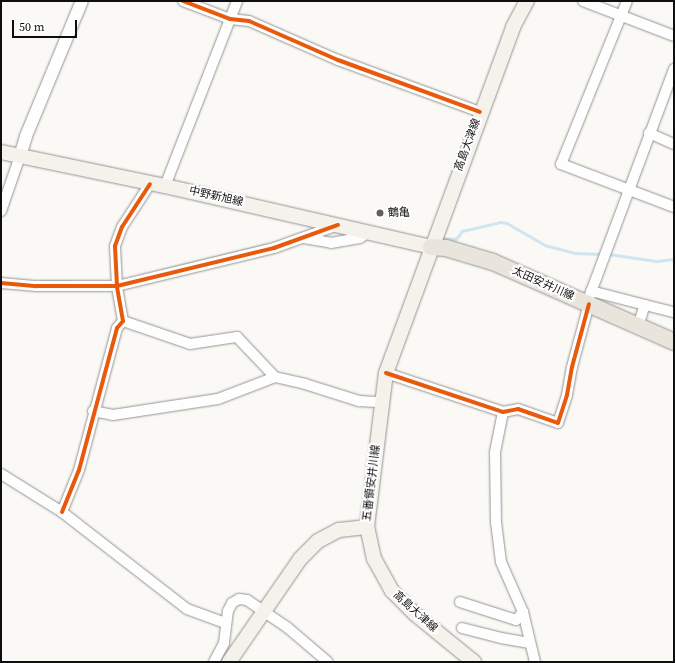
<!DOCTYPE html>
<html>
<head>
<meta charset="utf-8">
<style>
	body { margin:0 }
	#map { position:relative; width:675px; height:663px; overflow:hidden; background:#faf9f5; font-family:"Source Serif 4","Noto Sans JP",serif }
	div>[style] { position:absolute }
	.stream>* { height:2.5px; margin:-1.25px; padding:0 1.25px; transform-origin:1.25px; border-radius:1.25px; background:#cfe6f0 }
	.roads { filter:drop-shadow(0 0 1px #949492) drop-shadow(0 0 1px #949492) }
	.minor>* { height:10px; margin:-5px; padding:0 5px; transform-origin:5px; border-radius:5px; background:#fefefe }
	.tertiary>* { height:12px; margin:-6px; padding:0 6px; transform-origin:6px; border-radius:6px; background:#fefefe }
	.secondary>* { height:14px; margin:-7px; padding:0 7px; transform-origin:7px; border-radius:7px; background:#f4f2eb }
	.primary>* { height:16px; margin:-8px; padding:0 8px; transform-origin:8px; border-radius:8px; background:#eae5dc }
	.cycleway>* { height:4px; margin:-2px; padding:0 2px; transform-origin:2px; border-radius:2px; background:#e8590c }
	.dots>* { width:11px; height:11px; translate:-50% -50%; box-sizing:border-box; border:2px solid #fff; border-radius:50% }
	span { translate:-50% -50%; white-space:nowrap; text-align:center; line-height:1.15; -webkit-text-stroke:4px #fff; paint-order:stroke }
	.street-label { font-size:11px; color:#0e0e0e }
	.poi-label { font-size:11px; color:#0e0e0e }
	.left { translate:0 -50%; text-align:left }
	.frame { position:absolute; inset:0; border:2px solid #0e0e0e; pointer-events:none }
	.scale { position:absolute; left:12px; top:20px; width:65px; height:18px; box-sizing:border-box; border:2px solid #0e0e0e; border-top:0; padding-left:5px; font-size:12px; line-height:14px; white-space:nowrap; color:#0e0e0e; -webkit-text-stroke:3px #fff; paint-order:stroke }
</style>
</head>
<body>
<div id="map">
	<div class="stream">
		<i style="left:442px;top:238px;width:14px;rotate:4deg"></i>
		<i style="left:456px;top:239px;width:10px;rotate:-53deg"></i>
		<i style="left:462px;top:231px;width:39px;rotate:-13deg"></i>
		<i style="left:500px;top:222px;width:7px;rotate:8deg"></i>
		<i style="left:507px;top:223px;width:44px;rotate:30.1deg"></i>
		<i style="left:545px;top:245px;width:31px;rotate:15deg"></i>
		<i style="left:575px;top:253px;width:27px;rotate:2deg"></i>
		<i style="left:609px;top:254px;width:49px;rotate:8.3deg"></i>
		<i style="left:657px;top:261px;width:17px;rotate:-7deg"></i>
		<i style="left:162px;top:270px;width:105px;rotate:-13.8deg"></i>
		<i style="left:42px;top:281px;width:29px"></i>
	</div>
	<div class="roads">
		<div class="minor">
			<i style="left:183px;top:1px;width:50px;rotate:21deg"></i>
			<i style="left:230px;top:19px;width:19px;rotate:6deg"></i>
			<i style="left:249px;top:21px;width:97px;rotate:23.7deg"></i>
			<i style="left:338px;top:60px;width:151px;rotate:20.1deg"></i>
			<i style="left:583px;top:1px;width:97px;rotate:21deg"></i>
			<i style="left:627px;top:1px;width:176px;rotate:112deg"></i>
			<i style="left:561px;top:164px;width:121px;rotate:20.8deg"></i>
			<i style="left:649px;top:133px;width:27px;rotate:24deg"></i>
			<i style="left:165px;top:186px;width:199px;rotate:-68.7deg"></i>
			<i style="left:1px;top:211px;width:58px;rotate:-70.9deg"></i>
			<i style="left:304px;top:238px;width:27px;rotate:10deg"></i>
			<i style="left:331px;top:243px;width:29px;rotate:-10deg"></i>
			<i style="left:360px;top:238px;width:10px;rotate:-37deg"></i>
			<i style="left:1px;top:283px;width:36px;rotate:5deg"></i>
			<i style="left:37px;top:286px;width:80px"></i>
			<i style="left:117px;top:286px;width:162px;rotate:-13.6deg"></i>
			<i style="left:274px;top:248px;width:68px;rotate:-19.8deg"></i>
			<i style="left:591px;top:291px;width:56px;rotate:14.5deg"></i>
			<i style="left:587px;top:303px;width:250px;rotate:-69.6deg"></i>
			<i style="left:123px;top:321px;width:71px;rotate:18.9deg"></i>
			<i style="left:190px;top:344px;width:48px;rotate:-8.5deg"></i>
			<i style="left:237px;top:337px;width:55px;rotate:46.5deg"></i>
			<i style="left:638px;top:326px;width:22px;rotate:-72deg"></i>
			<i style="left:645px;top:305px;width:30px;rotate:14deg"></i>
			<i style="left:386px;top:373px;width:123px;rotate:18.4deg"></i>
			<i style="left:503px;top:412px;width:15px;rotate:-11deg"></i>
			<i style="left:518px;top:409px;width:42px;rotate:19.3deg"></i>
			<i style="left:558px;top:423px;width:29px;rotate:-72deg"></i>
			<i style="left:567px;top:395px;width:28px;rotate:-80deg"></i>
			<i style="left:572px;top:367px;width:65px;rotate:-74.9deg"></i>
			<i style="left:93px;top:411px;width:20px;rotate:11deg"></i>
			<i style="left:113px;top:415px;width:106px;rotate:-8.7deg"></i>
			<i style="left:218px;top:399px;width:61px;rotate:-21.1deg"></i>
			<i style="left:275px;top:377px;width:31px;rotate:13deg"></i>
			<i style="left:305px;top:384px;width:57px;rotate:17.5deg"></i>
			<i style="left:359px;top:401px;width:22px;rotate:3deg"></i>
			<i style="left:503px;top:412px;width:41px;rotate:101.3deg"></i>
			<i style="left:495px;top:452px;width:70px;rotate:89.2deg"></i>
			<i style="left:496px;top:522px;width:40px;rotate:82.9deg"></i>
			<i style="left:501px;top:562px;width:55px;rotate:66.3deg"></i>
			<i style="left:523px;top:612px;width:51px;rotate:76.5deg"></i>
			<i style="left:1px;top:474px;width:72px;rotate:31.9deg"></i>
			<i style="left:62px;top:512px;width:158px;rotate:37.8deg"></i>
			<i style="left:187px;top:609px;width:40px;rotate:20.2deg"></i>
			<i style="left:62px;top:512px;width:45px;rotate:-68deg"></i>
			<i style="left:79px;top:470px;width:147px;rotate:-75deg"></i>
			<i style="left:117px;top:328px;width:9px;rotate:-49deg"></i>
			<i style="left:123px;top:321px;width:36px;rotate:-100deg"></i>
			<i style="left:117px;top:286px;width:40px;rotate:-92.9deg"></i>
			<i style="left:115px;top:246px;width:20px;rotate:-70deg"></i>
			<i style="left:122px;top:227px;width:51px;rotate:-56.9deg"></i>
			<i style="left:460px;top:602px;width:59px;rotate:17.8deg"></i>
			<i style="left:516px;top:620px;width:11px;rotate:-49deg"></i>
			<i style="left:462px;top:628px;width:40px;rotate:14.4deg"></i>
			<i style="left:501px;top:638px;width:29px;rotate:10deg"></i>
			<i style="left:214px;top:662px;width:21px;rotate:-62deg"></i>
			<i style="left:224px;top:643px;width:32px;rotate:-83deg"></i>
			<i style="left:228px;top:611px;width:9px;rotate:-63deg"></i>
			<i style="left:232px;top:603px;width:8px;rotate:-30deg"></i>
			<i style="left:239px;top:599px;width:8px;rotate:7deg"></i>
			<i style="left:247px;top:600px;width:50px;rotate:34.3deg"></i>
			<i style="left:288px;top:628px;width:52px;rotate:40.4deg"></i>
		</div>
		<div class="tertiary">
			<i style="left:20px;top:156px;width:21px;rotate:-73deg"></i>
			<i style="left:26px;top:136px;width:146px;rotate:-67.5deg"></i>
		</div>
		<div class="secondary">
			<i style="left:1px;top:152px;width:167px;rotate:11.7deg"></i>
			<i style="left:165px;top:186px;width:273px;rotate:12.9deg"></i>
			<i style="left:229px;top:662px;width:125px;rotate:-55.4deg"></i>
			<i style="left:300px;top:559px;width:25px;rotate:-45deg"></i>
			<i style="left:318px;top:541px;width:24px;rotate:-28deg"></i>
			<i style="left:339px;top:530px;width:28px;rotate:-6deg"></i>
			<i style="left:474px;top:662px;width:76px;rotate:-140.9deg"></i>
			<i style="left:415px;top:614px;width:33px;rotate:-135deg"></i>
			<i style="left:392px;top:591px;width:37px;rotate:-119deg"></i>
			<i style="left:374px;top:559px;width:33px;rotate:-102deg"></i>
			<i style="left:367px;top:527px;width:155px;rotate:-83deg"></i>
			<i style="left:386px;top:373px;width:369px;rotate:-69.8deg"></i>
			<i style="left:513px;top:27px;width:30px;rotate:-62deg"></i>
		</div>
		<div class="primary">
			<i style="left:431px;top:247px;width:15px;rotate:4deg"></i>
			<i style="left:446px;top:248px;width:49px;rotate:16.6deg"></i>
			<i style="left:493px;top:262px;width:198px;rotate:23.8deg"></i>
		</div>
	</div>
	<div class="cycleway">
		<i style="left:183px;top:1px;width:50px;rotate:21deg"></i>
		<i style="left:230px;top:19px;width:19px;rotate:6deg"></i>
		<i style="left:249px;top:21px;width:97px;rotate:23.7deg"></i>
		<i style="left:338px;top:60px;width:151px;rotate:20.1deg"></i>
		<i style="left:1px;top:283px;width:36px;rotate:5deg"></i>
		<i style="left:37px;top:286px;width:80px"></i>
		<i style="left:117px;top:286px;width:162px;rotate:-13.6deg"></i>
		<i style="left:274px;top:248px;width:68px;rotate:-19.8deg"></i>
		<i style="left:386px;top:373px;width:123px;rotate:18.4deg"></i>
		<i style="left:503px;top:412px;width:15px;rotate:-11deg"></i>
		<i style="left:518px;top:409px;width:42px;rotate:19.3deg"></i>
		<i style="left:558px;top:423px;width:29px;rotate:-72deg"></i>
		<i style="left:567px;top:395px;width:28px;rotate:-80deg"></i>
		<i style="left:572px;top:367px;width:65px;rotate:-74.9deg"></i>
		<i style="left:62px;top:512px;width:45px;rotate:-68deg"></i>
		<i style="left:79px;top:470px;width:147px;rotate:-75deg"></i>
		<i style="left:117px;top:328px;width:9px;rotate:-49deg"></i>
		<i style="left:123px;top:321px;width:36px;rotate:-100deg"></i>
		<i style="left:117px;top:286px;width:40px;rotate:-92.9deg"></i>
		<i style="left:115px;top:246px;width:20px;rotate:-70deg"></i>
		<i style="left:122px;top:227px;width:51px;rotate:-56.9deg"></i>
	</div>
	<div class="dots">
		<i style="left:380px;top:213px;background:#61605f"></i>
	</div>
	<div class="street-label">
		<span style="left:468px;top:145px;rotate:-70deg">高島大津線</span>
		<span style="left:216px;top:197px;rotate:13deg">中野新旭線</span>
		<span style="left:543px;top:284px;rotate:24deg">太田安井川線</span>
		<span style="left:372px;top:483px;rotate:-83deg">五番領安井川線</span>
		<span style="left:415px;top:612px;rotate:42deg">高島大津線</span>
	</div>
	<div class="poi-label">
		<span class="left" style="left:388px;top:213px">鶴亀</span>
	</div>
	<div class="frame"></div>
	<div class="scale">50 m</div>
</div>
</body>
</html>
